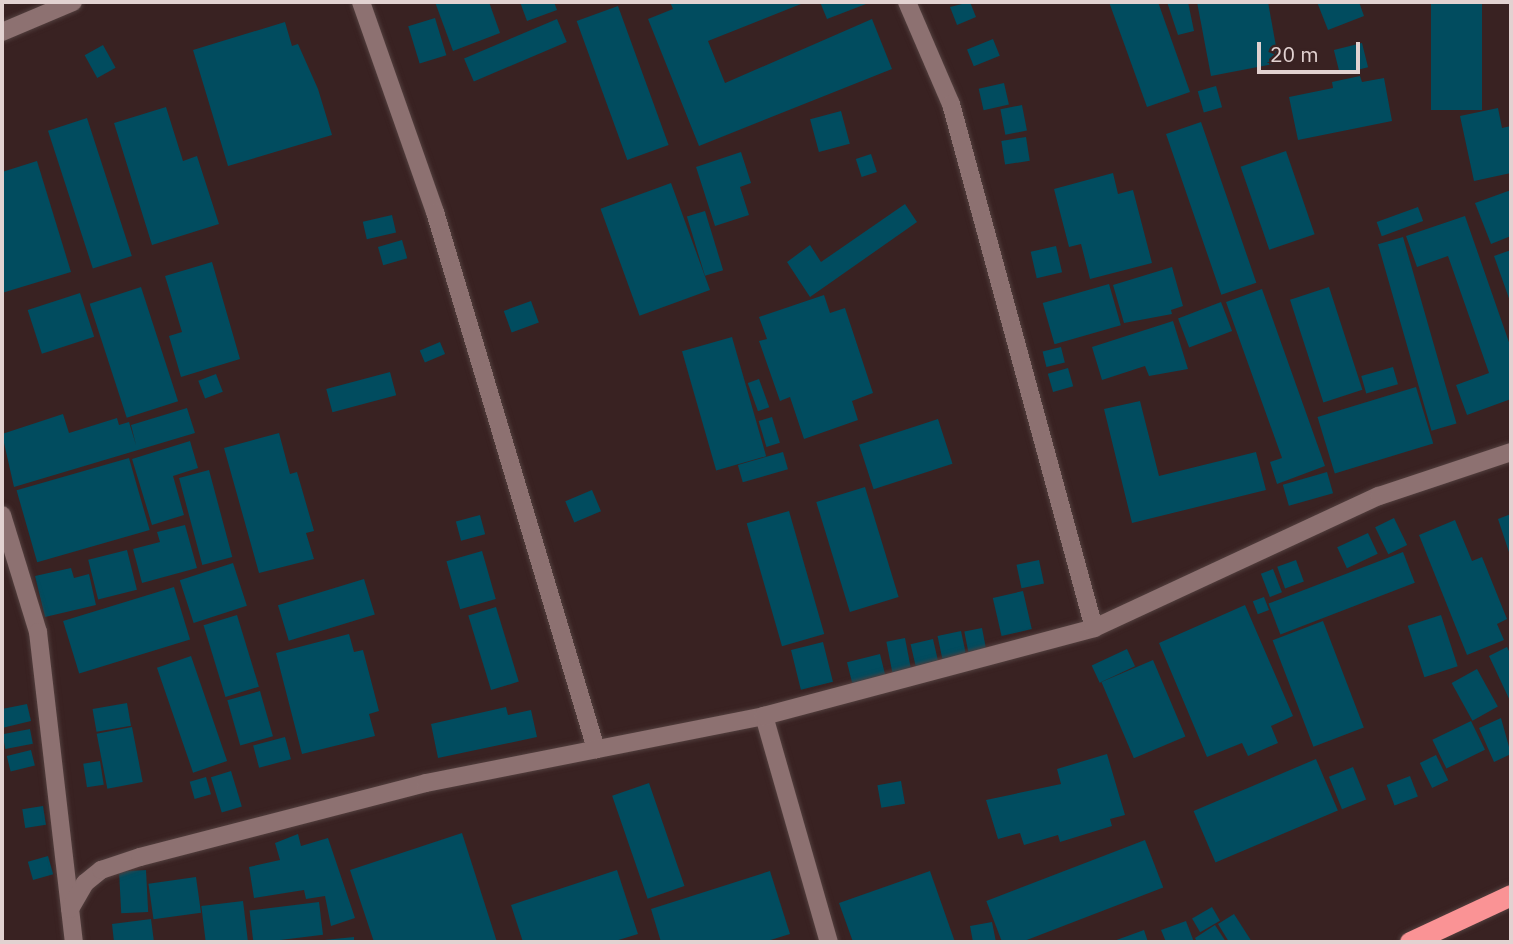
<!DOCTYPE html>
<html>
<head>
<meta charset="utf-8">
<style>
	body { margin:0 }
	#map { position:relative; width:1513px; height:944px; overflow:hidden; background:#392222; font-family:"IBM Plex Sans",sans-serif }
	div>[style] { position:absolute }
	.building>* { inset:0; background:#014c5f; transform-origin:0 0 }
	.roads { filter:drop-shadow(0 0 2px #523f3e) drop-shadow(0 0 2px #523f3e) }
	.minor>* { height:18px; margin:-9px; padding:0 9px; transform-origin:9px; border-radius:9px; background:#8d7171 }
	.highway>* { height:21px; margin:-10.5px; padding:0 10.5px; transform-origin:10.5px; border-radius:10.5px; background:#fa9395 }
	span { translate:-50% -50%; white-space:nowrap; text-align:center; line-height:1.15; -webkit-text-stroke:5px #392222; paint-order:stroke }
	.frame { position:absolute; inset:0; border:4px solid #e2d2d1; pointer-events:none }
	.scale { position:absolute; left:1257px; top:42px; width:103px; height:32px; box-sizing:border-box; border:4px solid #e2d2d1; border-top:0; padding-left:9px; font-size:21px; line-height:24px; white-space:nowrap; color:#e2d2d1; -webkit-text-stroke:5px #392222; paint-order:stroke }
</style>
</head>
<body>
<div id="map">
	<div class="building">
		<i style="clip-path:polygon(435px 2px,489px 2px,500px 33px,453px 51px)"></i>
		<i style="clip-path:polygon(520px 2px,554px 2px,557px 10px,527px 21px)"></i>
		<i style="clip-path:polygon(670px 2px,806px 2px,708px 41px,725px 83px,872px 19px,892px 69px,699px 146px,648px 19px,673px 9px)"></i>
		<i style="clip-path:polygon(820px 2px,865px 2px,866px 4px,827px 19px)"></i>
		<i style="clip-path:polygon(970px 2px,976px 17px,957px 25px,950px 7px)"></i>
		<i style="clip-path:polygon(1109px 2px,1158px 2px,1190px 92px,1147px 107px)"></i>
		<i style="clip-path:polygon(1167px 2px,1188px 2px,1194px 31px,1178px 35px)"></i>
		<i style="clip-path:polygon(1197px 2px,1268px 2px,1279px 63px,1211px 76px)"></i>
		<i style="clip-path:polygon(1317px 2px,1359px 2px,1364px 16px,1328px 30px)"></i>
		<i style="left:1431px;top:2px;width:51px;height:108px"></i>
		<i style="left:618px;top:6px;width:148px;height:44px;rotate:70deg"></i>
		<i style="left:435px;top:18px;width:39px;height:28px;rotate:73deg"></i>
		<i style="left:557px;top:19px;width:25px;height:101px;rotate:67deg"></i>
		<i style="clip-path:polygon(285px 22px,292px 46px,298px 44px,318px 89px,332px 135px,228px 166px,193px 50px)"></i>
		<i style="left:993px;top:39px;width:18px;height:28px;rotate:68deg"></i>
		<i style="left:1362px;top:43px;width:25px;height:29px;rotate:76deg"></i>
		<i style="left:103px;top:45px;width:26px;height:21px;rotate:61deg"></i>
		<i style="clip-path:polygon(1360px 76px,1362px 82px,1384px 78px,1392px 121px,1298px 140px,1289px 97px,1333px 88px,1332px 82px)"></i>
		<i style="left:1004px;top:83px;width:22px;height:26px;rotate:77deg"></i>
		<i style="left:1216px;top:86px;width:22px;height:19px;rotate:74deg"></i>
		<i style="left:1022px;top:105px;width:26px;height:22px;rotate:79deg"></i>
		<i style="clip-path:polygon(166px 107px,183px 161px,197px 156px,219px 224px,152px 245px,114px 123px)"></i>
		<i style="clip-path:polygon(1498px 108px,1502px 128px,1511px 126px,1511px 173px,1474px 181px,1460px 116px)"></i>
		<i style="left:841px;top:111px;width:34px;height:32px;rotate:75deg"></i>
		<i style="left:87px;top:118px;width:145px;height:41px;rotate:72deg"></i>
		<i style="left:1201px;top:122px;width:170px;height:37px;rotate:71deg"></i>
		<i style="left:1026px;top:137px;width:24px;height:25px;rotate:81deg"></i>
		<i style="left:1286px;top:151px;width:88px;height:48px;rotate:71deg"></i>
		<i style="clip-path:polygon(741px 152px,751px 183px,740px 187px,749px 215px,715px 226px,696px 167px)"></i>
		<i style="left:871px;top:154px;width:19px;height:16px;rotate:72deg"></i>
		<i style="clip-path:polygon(37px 161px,71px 272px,2px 293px,2px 172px)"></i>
		<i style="clip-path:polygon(1113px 173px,1118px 194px,1133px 190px,1152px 263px,1090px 279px,1081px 244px,1069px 247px,1054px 189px)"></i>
		<i style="left:671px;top:183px;width:114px;height:75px;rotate:70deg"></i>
		<i style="clip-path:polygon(1511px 190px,1511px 236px,1491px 244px,1475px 203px)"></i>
		<i style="clip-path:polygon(905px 204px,917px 222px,810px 297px,787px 262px,810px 245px,821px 262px)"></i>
		<i style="left:1418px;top:207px;width:15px;height:44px;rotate:70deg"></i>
		<i style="left:705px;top:211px;width:62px;height:19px;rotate:73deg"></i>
		<i style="left:392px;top:215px;width:18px;height:30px;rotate:77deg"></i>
		<i style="clip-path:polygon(1465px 216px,1511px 348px,1511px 399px,1467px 415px,1456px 385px,1489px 373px,1448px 256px,1417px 267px,1406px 236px)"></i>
		<i style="left:1403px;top:237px;width:194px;height:26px;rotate:74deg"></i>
		<i style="left:402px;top:240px;width:19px;height:25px;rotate:74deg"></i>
		<i style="left:1056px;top:246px;width:27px;height:26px;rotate:77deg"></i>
		<i style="clip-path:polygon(1511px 250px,1511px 304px,1494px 256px)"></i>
		<i style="clip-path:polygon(212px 262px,240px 359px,181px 377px,169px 336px,182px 332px,165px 276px)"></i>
		<i style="clip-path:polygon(1172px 267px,1183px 306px,1171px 310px,1172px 314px,1124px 323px,1113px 285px)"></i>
		<i style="left:1109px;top:284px;width:43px;height:69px;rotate:74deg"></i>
		<i style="left:141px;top:287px;width:120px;height:54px;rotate:72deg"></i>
		<i style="left:1329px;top:287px;width:108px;height:41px;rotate:72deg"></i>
		<i style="clip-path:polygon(1262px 289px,1325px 466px,1277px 484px,1270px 462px,1282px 458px,1226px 302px)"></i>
		<i style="left:80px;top:293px;width:46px;height:55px;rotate:72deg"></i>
		<i style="clip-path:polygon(824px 295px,830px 313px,845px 308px,873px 393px,852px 401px,858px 420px,804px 439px,790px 397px,780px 401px,759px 341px,767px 339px,759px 317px)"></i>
		<i style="left:531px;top:301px;width:23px;height:29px;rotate:70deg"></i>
		<i style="left:1221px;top:302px;width:31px;height:46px;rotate:69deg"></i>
		<i style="clip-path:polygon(1173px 321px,1188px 369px,1149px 376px,1145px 366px,1102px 380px,1092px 347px)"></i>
		<i style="left:732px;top:337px;width:124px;height:52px;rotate:74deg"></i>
		<i style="left:440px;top:342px;width:13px;height:22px;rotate:67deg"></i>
		<i style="left:1061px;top:347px;width:16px;height:19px;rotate:76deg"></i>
		<i style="left:1393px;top:367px;width:18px;height:33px;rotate:74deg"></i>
		<i style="left:1068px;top:368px;width:19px;height:21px;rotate:74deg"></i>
		<i style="left:390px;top:372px;width:24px;height:66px;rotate:75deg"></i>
		<i style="left:216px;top:374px;width:19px;height:19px;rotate:69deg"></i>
		<i style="left:759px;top:379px;width:30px;height:12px;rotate:70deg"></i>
		<i style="left:1416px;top:387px;width:59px;height:103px;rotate:73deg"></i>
		<i style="clip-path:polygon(1140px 401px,1159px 476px,1256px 452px,1266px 490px,1132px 523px,1104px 409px)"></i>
		<i style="clip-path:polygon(187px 408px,195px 433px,14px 487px,2px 434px,63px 414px,69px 433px,117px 418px,119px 425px,129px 422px,136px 445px,131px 425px)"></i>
		<i style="left:772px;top:417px;width:27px;height:14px;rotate:73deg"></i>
		<i style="left:938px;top:419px;width:47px;height:83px;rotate:72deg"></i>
		<i style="clip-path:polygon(279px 433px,290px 474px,297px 472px,314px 531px,306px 533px,314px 559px,259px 573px,224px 448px)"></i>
		<i style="clip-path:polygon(190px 441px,198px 468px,173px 476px,184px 515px,152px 525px,132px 459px)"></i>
		<i style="left:783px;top:452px;width:18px;height:47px;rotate:74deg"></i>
		<i style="left:129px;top:458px;width:75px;height:117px;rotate:74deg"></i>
		<i style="left:209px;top:470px;width:90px;height:31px;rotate:75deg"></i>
		<i style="left:1327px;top:472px;width:22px;height:46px;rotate:74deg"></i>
		<i style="left:865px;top:487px;width:115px;height:51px;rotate:73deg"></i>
		<i style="left:592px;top:490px;width:23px;height:29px;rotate:67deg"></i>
		<i style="left:789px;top:511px;width:128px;height:44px;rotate:74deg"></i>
		<i style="clip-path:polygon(1511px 514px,1511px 558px,1498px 519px)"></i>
		<i style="left:480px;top:515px;width:20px;height:25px;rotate:75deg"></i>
		<i style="left:1394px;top:518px;width:30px;height:21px;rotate:64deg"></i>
		<i style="clip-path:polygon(1455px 520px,1472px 561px,1482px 557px,1507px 619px,1497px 624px,1504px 640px,1467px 655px,1419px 535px)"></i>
		<i style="clip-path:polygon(185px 525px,197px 568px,142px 583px,133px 549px,160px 542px,157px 532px)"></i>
		<i style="left:1368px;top:533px;width:23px;height:34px;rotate:65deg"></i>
		<i style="left:127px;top:550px;width:41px;height:40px;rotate:76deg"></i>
		<i style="left:482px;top:551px;width:50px;height:37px;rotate:74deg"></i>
		<i style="left:1403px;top:552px;width:33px;height:144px;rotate:69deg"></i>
		<i style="left:1039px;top:560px;width:24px;height:23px;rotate:78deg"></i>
		<i style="left:1296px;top:560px;width:23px;height:20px;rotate:70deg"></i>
		<i style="left:233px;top:563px;width:45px;height:56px;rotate:72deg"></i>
		<i style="clip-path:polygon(71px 568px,74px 578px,89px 574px,96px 605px,45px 617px,35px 576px)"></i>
		<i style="left:1273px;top:569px;width:25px;height:13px;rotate:69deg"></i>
		<i style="left:364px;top:579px;width:37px;height:90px;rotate:73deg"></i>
		<i style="left:174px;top:587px;width:55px;height:116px;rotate:73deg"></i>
		<i style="left:1023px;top:591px;width:39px;height:31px;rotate:77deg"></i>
		<i style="left:1264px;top:597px;width:14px;height:12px;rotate:69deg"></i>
		<i style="clip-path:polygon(1245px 605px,1293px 716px,1271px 726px,1278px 743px,1248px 756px,1242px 743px,1207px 757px,1159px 643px)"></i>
		<i style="left:496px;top:607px;width:78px;height:29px;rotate:73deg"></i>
		<i style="left:237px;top:615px;width:75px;height:35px;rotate:73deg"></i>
		<i style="left:1441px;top:615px;width:54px;height:35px;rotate:72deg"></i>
		<i style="left:1323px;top:621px;width:114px;height:54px;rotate:69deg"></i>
		<i style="left:982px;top:628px;width:21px;height:18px;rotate:79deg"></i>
		<i style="left:961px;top:631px;width:25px;height:24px;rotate:78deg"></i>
		<i style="clip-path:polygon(349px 634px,354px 652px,363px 650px,379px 711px,369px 714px,375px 736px,302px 754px,276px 653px)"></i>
		<i style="left:905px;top:638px;width:33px;height:19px;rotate:79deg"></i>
		<i style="left:933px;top:639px;width:23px;height:23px;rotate:77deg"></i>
		<i style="left:823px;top:642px;width:41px;height:33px;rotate:76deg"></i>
		<i style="clip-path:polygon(1507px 647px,1511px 655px,1511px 703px,1489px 656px)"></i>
		<i style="left:1127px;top:649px;width:19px;height:39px;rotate:65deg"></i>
		<i style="left:880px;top:654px;width:25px;height:34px;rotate:76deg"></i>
		<i style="left:191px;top:656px;width:111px;height:36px;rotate:71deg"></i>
		<i style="left:1153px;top:660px;width:83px;height:56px;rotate:67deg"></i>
		<i style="left:1477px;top:669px;width:43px;height:29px;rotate:61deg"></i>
		<i style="left:260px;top:691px;width:47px;height:34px;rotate:74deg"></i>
		<i style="left:127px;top:703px;width:23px;height:35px;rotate:80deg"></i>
		<i style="clip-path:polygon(27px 704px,31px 721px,2px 728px,2px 709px)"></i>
		<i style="clip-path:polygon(506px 707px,508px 715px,531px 710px,537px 737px,438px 758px,431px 724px)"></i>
		<i style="clip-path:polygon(1501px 718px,1511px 754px,1494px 762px,1479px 728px)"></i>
		<i style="left:1471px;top:721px;width:32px;height:43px;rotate:64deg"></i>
		<i style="left:132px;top:727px;width:56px;height:36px;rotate:79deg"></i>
		<i style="left:30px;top:729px;width:15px;height:28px;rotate:79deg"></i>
		<i style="left:285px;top:737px;width:23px;height:33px;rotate:75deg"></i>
		<i style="left:31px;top:750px;width:16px;height:25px;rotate:76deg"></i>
		<i style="clip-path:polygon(1107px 754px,1125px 815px,1110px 819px,1112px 826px,1060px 842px,1058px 835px,1024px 845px,1020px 833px,998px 839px,986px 800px,1061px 784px,1057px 769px)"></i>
		<i style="left:1436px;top:755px;width:28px;height:18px;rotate:64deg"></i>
		<i style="left:1316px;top:759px;width:56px;height:133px;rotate:67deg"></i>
		<i style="left:100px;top:761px;width:24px;height:17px;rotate:81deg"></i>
		<i style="left:1353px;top:767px;width:35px;height:26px;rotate:68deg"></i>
		<i style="left:231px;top:771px;width:37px;height:21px;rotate:73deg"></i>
		<i style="left:1410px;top:776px;width:22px;height:25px;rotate:69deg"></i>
		<i style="left:206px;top:777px;width:18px;height:17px;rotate:74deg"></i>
		<i style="left:901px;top:781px;width:23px;height:24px;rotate:80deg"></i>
		<i style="left:649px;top:783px;width:109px;height:39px;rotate:71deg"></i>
		<i style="left:43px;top:806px;width:19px;height:21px;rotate:81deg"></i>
		<i style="clip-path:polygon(462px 833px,497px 942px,374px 942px,350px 870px)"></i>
		<i style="clip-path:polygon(298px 834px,301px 846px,328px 838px,355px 918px,331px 926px,325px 896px,306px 899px,304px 890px,254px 898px,249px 867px,280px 860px,275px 843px)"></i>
		<i style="left:1145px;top:840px;width:51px;height:170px;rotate:69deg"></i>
		<i style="left:48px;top:856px;width:19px;height:21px;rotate:74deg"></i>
		<i style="left:146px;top:870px;width:42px;height:27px;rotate:87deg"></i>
		<i style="clip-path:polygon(617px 870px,638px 934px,612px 942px,523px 942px,511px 905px)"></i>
		<i style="clip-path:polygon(770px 871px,790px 934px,764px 942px,661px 942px,651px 909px)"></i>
		<i style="clip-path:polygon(930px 871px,955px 942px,853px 942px,839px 903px)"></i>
		<i style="left:196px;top:877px;width:36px;height:48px;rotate:82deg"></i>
		<i style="left:243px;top:901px;width:41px;height:42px;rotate:83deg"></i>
		<i style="left:319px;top:902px;width:33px;height:70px;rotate:83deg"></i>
		<i style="left:1212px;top:907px;width:16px;height:23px;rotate:60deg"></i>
		<i style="clip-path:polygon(1234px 914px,1252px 942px,1229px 942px,1218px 924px)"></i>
		<i style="clip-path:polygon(151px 919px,154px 942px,114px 942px,112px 924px)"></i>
		<i style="clip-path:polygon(1186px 921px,1194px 942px,1166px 942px,1161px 930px)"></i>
		<i style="clip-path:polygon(992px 922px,996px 942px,973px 942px,970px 926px)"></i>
		<i style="clip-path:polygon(1215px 925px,1226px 942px,1197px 942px,1195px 938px)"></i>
		<i style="clip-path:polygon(1144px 930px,1148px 942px,1111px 942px)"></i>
		<i style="clip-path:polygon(354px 937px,354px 942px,324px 942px,324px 940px)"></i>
	</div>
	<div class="roads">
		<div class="minor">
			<i style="left:361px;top:2px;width:223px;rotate:70.6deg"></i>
			<i style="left:435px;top:212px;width:561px;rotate:73.31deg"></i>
			<i style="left:907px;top:2px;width:111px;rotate:66.7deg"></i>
			<i style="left:951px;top:104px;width:543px;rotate:74.74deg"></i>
			<i style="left:2px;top:32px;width:77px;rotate:-22.9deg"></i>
			<i style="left:2px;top:515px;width:122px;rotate:72.9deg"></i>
			<i style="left:38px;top:632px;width:312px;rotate:83.4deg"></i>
			<i style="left:764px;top:716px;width:235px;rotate:74deg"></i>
			<i style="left:70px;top:909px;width:30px;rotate:-60deg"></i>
			<i style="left:85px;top:883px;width:21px;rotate:-39deg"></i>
			<i style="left:101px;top:870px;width:41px;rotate:-18.4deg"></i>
			<i style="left:140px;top:857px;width:295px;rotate:-14.5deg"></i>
			<i style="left:426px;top:783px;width:345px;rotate:-11.2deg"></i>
			<i style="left:764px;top:716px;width:342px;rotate:-14.9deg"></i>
			<i style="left:1094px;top:628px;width:314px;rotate:-24.9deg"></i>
			<i style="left:1379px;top:496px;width:139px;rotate:-18.4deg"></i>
		</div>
		<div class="highway">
			<i style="left:1410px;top:942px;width:111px;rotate:-25deg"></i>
		</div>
	</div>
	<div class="frame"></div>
	<div class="scale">20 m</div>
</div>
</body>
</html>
